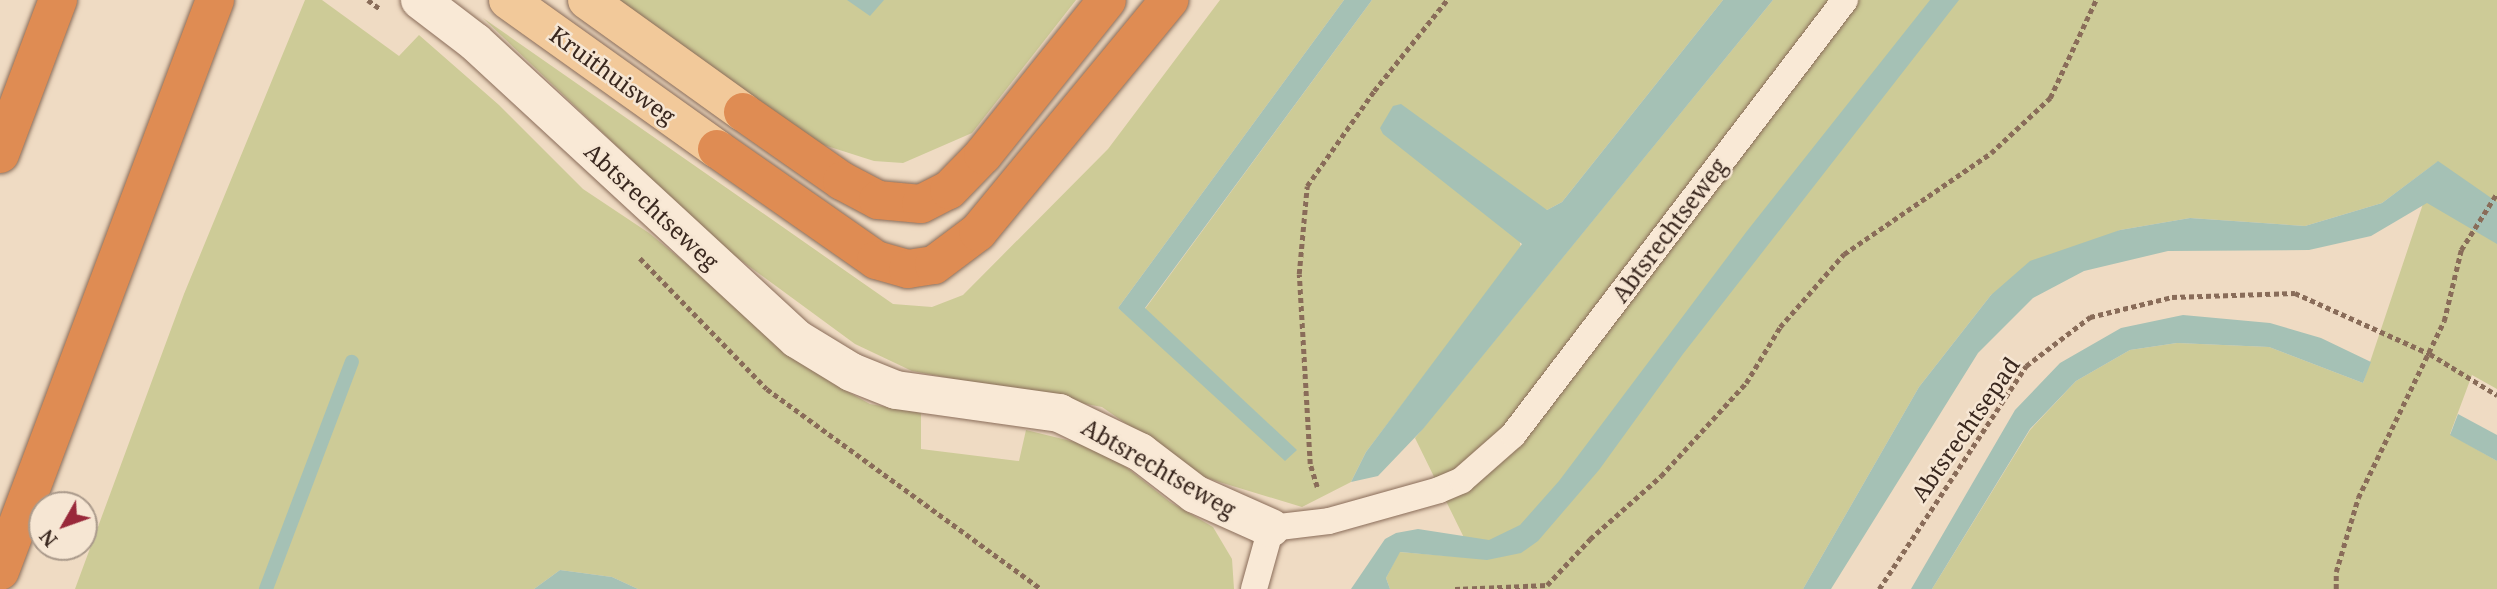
<!DOCTYPE html>
<html>
<head>
<meta charset="utf-8">
<style>
	body { margin:0 }
	#map { position:relative; width:2497px; height:589px; overflow:hidden; background:#efdbc3; font-family:"Noto Serif",serif }
	div>[style] { position:absolute }
	.green>* { inset:0; background:#cdcb97 }
	.water>* { inset:0; background:#a5c1b5 }
	.stream>* { height:14px; margin:-7px; padding:0 7px; transform-origin:7px; border-radius:7px; background:#a5c1b5 }
	.path>* { height:4.5px; margin-top:-2.25px; transform-origin:0; background:repeating-linear-gradient(90deg,#896c59 0 5px,transparent 0 8.5px) }
	.roads { filter:drop-shadow(0 0 2px #896c59) drop-shadow(0 0 2px #896c59) }
	.service>* { height:26px; margin:-13px; padding:0 13px; transform-origin:13px; border-radius:13px; background:#f9e9d6 }
	.minor>* { height:38px; margin:-19px; padding:0 19px; transform-origin:19px; border-radius:19px; background:#f9e9d6 }
	.primary>* { height:38px; margin:-19px; padding:0 19px; transform-origin:19px; border-radius:19px; background:#f2c99a }
	.motorway>* { height:38px; margin:-19px; padding:0 19px; transform-origin:19px; border-radius:19px; background:#df8c53 }
	span { translate:-50% -50%; white-space:nowrap; text-align:center; line-height:1.15; -webkit-text-stroke:5px #f6e6d3; paint-order:stroke }
	.street-label { font-size:23px; color:#39271e }
	.north { position:absolute; left:28px; top:491px; width:70px; height:70px; box-sizing:border-box; background:#f6e6d3; border:2px solid #aa9a8b; border-radius:50%; rotate:230deg; font-size:19px; font-weight:700; line-height:28px; text-align:center; color:#39271e }
	.north::after { content:''; display:block; margin:auto; width:24px; height:32px; background:#99293a; clip-path:polygon(50% 0,100% 100%,50% 72%,0 100%) }
</style>
</head>
<body>
<div id="map">
	<div class="green">
		<i style="clip-path:polygon(305px 0,322px 0,399px 56px,419px 35px,499px 105px,583px 189px,649px 233px,832px 383px,870px 404px,921px 413px,921px 449px,1019px 461px,1026px 430px,1075px 442px,1116px 459px,1170px 502px,1213px 527px,1232px 559px,1234px 589px,638px 589px,612px 577px,560px 570px,534px 589px,75px 589px,184px 294px)"></i>
		<i style="clip-path:polygon(615px 0,1076px 0,972px 133px,903px 163px,874px 161px,805px 139px)"></i>
		<i style="clip-path:polygon(1220px 0,1344px 0,1118px 308px,1296px 450px,1145px 309px,1372px 0,1723px 0,1562px 202px,1547px 210px,1539px 208px,1519px 238px,1521px 248px,1366px 452px,1351px 482px,1302px 507px,1203px 477px,1102px 407px,912px 371px,855px 344px,720px 245px,483px 18px,893px 304px,932px 307px,963px 295px,1108px 149px)"></i>
		<i style="clip-path:polygon(1773px 0,2497px 0,2497px 389px,2472px 375px,2450px 434px,2497px 461px,2497px 589px,1932px 589px,2030px 430px,2076px 381px,2130px 350px,2177px 343px,2269px 347px,2363px 383px,2437px 162px,2382px 203px,2305px 226px,2190px 218px,2120px 230px,1991px 295px,1919px 387px,1803px 589px,1390px 589px,1386px 578px,1399px 552px,1474px 558px,1415px 438px)"></i>
	</div>
	<div class="water">
		<i style="clip-path:polygon(847px 0,884px 0,870px 16px)"></i>
		<i style="clip-path:polygon(1344px 0,1372px 0,1145px 308px,1297px 450px,1285px 461px,1118px 308px)"></i>
		<i style="clip-path:polygon(1723px 0,1773px 0,1423px 429px,1378px 476px,1351px 482px,1366px 452px,1522px 244px,1383px 134px,1380px 128px,1393px 106px,1401px 104px,1547px 210px,1562px 202px)"></i>
		<i style="clip-path:polygon(1930px 0,1959px 0,1683px 354px,1599px 470px,1538px 541px,1521px 553px,1487px 560px,1400px 552px,1386px 578px,1390px 589px,1351px 589px,1385px 539px,1396px 533px,1418px 529px,1489px 540px,1520px 525px,1559px 481px,1747px 231px)"></i>
		<i style="clip-path:polygon(2438px 161px,2497px 202px,2497px 244px,2427px 203px,2371px 236px,2309px 250px,2168px 251px,2084px 271px,2033px 298px,1978px 353px,1831px 589px,1803px 589px,1919px 387px,1991px 295px,2030px 261px,2120px 230px,2190px 218px,2305px 226px,2382px 203px)"></i>
		<i style="clip-path:polygon(2183px 315px,2270px 323px,2321px 338px,2371px 362px,2363px 383px,2269px 347px,2177px 343px,2130px 350px,2076px 381px,2030px 429px,1932px 589px,1911px 589px,2015px 410px,2060px 363px,2121px 328px)"></i>
		<i style="clip-path:polygon(2458px 414px,2497px 435px,2497px 461px,2450px 435px)"></i>
		<i style="clip-path:polygon(560px 570px,612px 577px,638px 589px,534px 589px)"></i>
	</div>
	<div class="stream">
		<i style="left:266px;top:589px;width:243px;rotate:-69.3deg"></i>
	</div>
	<div class="path">
		<i style="left:368px;top:0;width:14px;rotate:36deg"></i>
		<i style="left:640px;top:258px;width:182px;rotate:45.9deg"></i>
		<i style="left:767px;top:389px;width:339px;rotate:36.1deg"></i>
		<i style="left:1317px;top:487px;width:24px;rotate:-107deg"></i>
		<i style="left:1310px;top:464px;width:190px;rotate:-93.3deg"></i>
		<i style="left:1299px;top:274px;width:88px;rotate:-84.8deg"></i>
		<i style="left:1307px;top:186px;width:116px;rotate:-54.8deg"></i>
		<i style="left:1374px;top:91px;width:117px;rotate:-51.3deg"></i>
		<i style="left:1455px;top:589px;width:92px;rotate:-2.5deg"></i>
		<i style="left:1547px;top:585px;width:63px;rotate:-46.9deg"></i>
		<i style="left:1590px;top:539px;width:95px;rotate:-41.6deg"></i>
		<i style="left:1661px;top:476px;width:126px;rotate:-47.6deg"></i>
		<i style="left:1746px;top:383px;width:66px;rotate:-58.7deg"></i>
		<i style="left:1780px;top:327px;width:97px;rotate:-48.8deg"></i>
		<i style="left:1844px;top:254px;width:178px;rotate:-34.5deg"></i>
		<i style="left:1991px;top:153px;width:81px;rotate:-43deg"></i>
		<i style="left:2050px;top:98px;width:108px;rotate:-64.9deg"></i>
		<i style="left:1879px;top:589px;width:267px;rotate:-56.6deg"></i>
		<i style="left:2026px;top:366px;width:81px;rotate:-37.4deg"></i>
		<i style="left:2090px;top:317px;width:84px;rotate:-13.7deg"></i>
		<i style="left:2172px;top:297px;width:123px;rotate:-1.9deg"></i>
		<i style="left:2295px;top:293px;width:148px;rotate:24.3deg"></i>
		<i style="left:2430px;top:354px;width:79px;rotate:31.5deg"></i>
		<i style="left:2336px;top:589px;width:17px;rotate:-90deg"></i>
		<i style="left:2336px;top:572px;width:77px;rotate:-73.4deg"></i>
		<i style="left:2358px;top:498px;width:197px;rotate:-64.1deg"></i>
		<i style="left:2444px;top:321px;width:73px;rotate:-76.5deg"></i>
		<i style="left:2461px;top:250px;width:67px;rotate:-57.7deg"></i>
	</div>
	<div class="roads">
		<div class="service">
			<i style="left:1254px;top:589px;width:63px;rotate:-74.4deg"></i>
			<i style="left:1271px;top:528px;width:58px;rotate:-6.9deg"></i>
			<i style="left:1329px;top:521px;width:114px;rotate:-15.7deg"></i>
			<i style="left:1439px;top:490px;width:25px;rotate:-23deg"></i>
			<i style="left:1462px;top:480px;width:68px;rotate:-41.4deg"></i>
			<i style="left:1513px;top:435px;width:547px;rotate:-52.65deg"></i>
		</div>
		<div class="minor">
			<i style="left:420px;top:0;width:69px;rotate:37.4deg"></i>
			<i style="left:475px;top:42px;width:438px;rotate:42.7deg"></i>
			<i style="left:797px;top:339px;width:63px;rotate:31.4deg"></i>
			<i style="left:851px;top:372px;width:48px;rotate:21.8deg"></i>
			<i style="left:896px;top:390px;width:165px;rotate:8deg"></i>
			<i style="left:1059px;top:413px;width:90px;rotate:25.7deg"></i>
			<i style="left:1140px;top:452px;width:69px;rotate:37.4deg"></i>
			<i style="left:1195px;top:494px;width:83px;rotate:24.1deg"></i>
		</div>
		<div class="primary">
			<i style="left:508px;top:0;width:257px;rotate:35.5deg"></i>
			<i style="left:587px;top:0;width:192px;rotate:35.7deg"></i>
		</div>
		<div class="motorway">
			<i style="left:743px;top:112px;width:121px;rotate:34.9deg"></i>
			<i style="left:842px;top:181px;width:41px;rotate:27.8deg"></i>
			<i style="left:878px;top:200px;width:43px;rotate:5.3deg"></i>
			<i style="left:921px;top:204px;width:31px;rotate:-27deg"></i>
			<i style="left:949px;top:190px;width:49px;rotate:-45.8deg"></i>
			<i style="left:983px;top:155px;width:198px;rotate:-51.3deg"></i>
			<i style="left:717px;top:149px;width:194px;rotate:34.9deg"></i>
			<i style="left:876px;top:260px;width:33px;rotate:16deg"></i>
			<i style="left:908px;top:269px;width:26px;rotate:-9deg"></i>
			<i style="left:934px;top:265px;width:55px;rotate:-36.9deg"></i>
			<i style="left:978px;top:232px;width:301px;rotate:-50.5deg"></i>
			<i style="left:0;top:154px;width:165px;rotate:-69.4deg"></i>
			<i style="left:0;top:571px;width:610px;rotate:-69.37deg"></i>
		</div>
	</div>
	<div class="street-label">
		<span style="left:613px;top:75px;rotate:36deg">Kruithuisweg</span>
		<span style="left:652px;top:206px;rotate:43deg">Abtsrechtseweg</span>
		<span style="left:1669px;top:230px;rotate:-53deg">Abtsrechtseweg</span>
		<span style="left:1965px;top:429px;rotate:-55deg">Abtsrechtsepad</span>
		<span style="left:1159px;top:468px;rotate:30deg">Abtsrechtseweg</span>
	</div>
	<div class="north">N</div>
</div>
</body>
</html>
